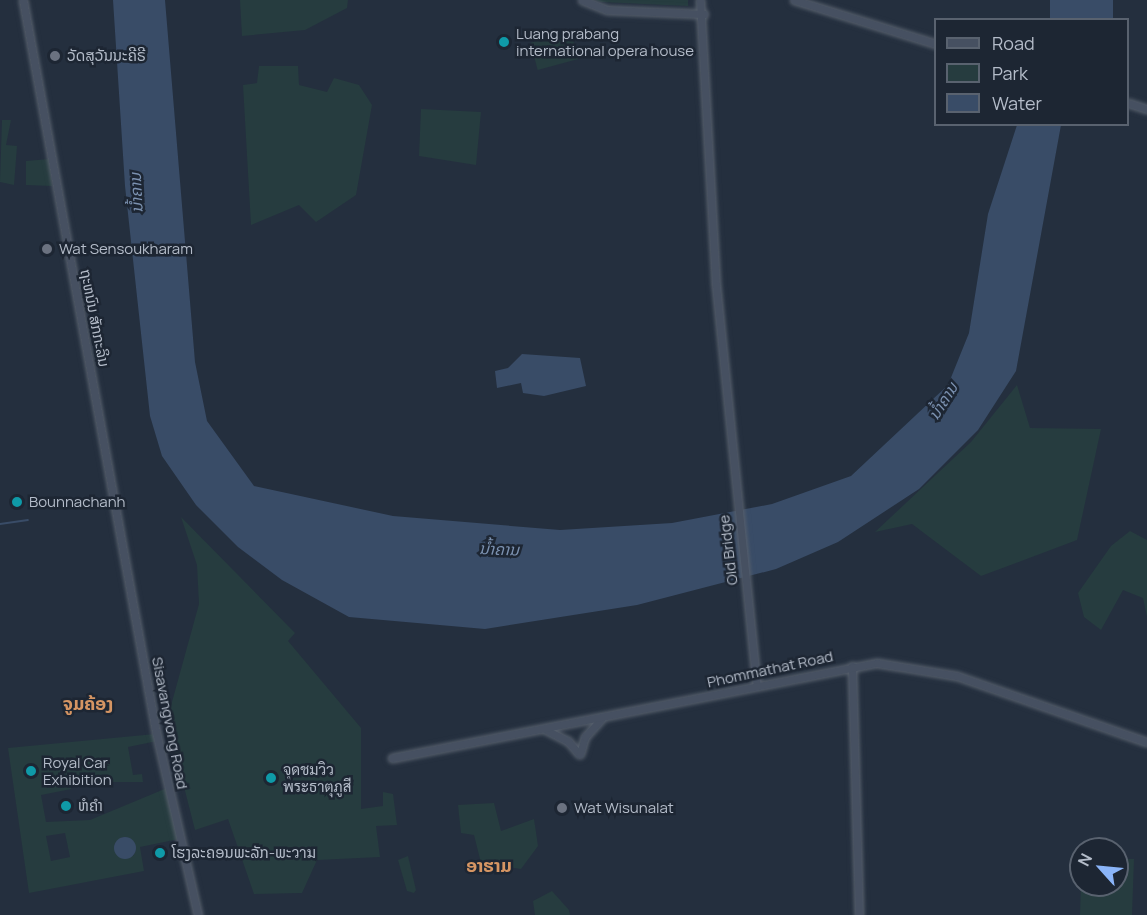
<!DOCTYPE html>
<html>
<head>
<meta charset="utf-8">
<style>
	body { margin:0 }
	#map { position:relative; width:1147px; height:915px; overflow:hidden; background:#242f3e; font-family:Manrope,"Noto Sans Lao",Sarabun,sans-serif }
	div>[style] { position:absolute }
	.green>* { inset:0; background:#263c3f; transform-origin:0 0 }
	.water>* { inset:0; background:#394c67; transform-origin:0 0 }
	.round { border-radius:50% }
	.stream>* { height:1.5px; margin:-0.75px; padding:0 0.75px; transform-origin:0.75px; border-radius:0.75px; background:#394c67 }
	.roads { filter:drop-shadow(0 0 2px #565f6c) drop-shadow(0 0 2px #565f6c) }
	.secondary>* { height:7px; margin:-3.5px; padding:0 3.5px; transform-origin:3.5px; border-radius:3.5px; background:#465061 }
	.dots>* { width:16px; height:16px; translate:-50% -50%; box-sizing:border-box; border:3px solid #1d2633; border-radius:50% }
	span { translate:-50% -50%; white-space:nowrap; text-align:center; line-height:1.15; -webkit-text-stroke:5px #1d2633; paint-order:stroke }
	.poi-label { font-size:15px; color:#b4bcc9 }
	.left { translate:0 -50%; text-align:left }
	.street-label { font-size:15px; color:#b4bcc9 }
	.water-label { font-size:16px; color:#7c92b1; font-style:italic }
	.quarter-label { font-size:18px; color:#d59563; font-weight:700 }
	.legend { position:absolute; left:934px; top:18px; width:195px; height:108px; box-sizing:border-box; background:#1d2633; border:2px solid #59626f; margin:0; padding:8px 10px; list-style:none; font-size:18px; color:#b4bcc9 }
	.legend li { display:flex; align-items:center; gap:12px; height:30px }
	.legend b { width:30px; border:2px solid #59626f }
	.north { position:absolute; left:1069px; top:837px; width:60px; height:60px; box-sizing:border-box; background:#1d2633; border:2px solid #59626f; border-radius:50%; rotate:297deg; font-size:16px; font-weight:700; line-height:24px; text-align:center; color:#b4bcc9 }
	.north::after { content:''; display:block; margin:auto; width:21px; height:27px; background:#8ab4f8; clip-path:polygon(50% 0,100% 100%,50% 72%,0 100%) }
</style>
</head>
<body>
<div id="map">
	<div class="green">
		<i style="clip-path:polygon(240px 0,348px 0,347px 8px,305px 30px,242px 36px)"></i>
		<i style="clip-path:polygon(595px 0,688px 0,688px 6px,601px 2px)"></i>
		<i style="left:571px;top:32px;width:28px;height:42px;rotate:75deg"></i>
		<i style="clip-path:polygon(259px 66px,298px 66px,299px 85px,327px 92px,334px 78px,359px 85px,372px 105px,356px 195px,316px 222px,299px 205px,251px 225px,243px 85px,257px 83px)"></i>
		<i style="clip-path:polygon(421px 109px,481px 112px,476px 165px,419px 156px)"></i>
		<i style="clip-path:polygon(2px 120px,11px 120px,6px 145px,17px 146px,14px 185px,0 182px)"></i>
		<i style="clip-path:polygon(49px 159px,52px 186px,26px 185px,26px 161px)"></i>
		<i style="clip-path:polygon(1017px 385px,1030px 428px,1101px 429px,1077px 540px,981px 576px,912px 524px,875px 532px,971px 442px)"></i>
		<i style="clip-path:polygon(181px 517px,295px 633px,288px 641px,361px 728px,361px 809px,383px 806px,383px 792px,393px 794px,397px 825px,376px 826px,380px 857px,317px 860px,302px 893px,254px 894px,228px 819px,195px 830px,167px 720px,199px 604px,197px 565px)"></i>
		<i style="clip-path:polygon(1130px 531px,1147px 540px,1147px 617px,1143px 598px,1123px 590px,1101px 630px,1084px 617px,1078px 593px,1111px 546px)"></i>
		<i style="clip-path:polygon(evenodd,155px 734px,157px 741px,128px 747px,133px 775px,142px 774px,143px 782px,71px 782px,71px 789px,41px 795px,46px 822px,90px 820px,167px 788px,179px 839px,140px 847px,144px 871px,29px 893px,8px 748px,155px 734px,65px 833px,70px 857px,51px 861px,46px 836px,65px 833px,155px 734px,122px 837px,130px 838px,136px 850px,133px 856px,114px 845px,122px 837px)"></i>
		<i style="clip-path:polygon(494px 803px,501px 831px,534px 819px,538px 846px,521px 869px,481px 863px,474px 835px,461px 833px,458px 805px)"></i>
		<i style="clip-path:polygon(408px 856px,416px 890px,414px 893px,407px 891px,398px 860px)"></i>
		<i style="clip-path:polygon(1117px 859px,1134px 859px,1132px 915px,1080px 915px,1081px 883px,1117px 885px)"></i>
		<i style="clip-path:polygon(552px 891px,569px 910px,570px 915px,535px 915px,533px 901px)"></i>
	</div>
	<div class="water">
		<i style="clip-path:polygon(113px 0,165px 0,195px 362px,207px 421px,254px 486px,393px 516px,560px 530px,672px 523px,772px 504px,851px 476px,948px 385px,969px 333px,988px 214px,1017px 125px,1061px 125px,1016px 371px,978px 430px,919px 489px,838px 542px,776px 569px,637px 605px,485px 629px,349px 617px,282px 580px,238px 547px,196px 505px,162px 456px,150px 416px,125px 186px)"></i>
		<i style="left:1050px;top:0;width:63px;height:19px"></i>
		<i style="clip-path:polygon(522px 354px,580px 358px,586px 386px,544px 396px,523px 393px,521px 383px,497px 388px,495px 371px,508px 368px)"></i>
		<i class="round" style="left:114px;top:837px;width:22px;height:22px"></i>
	</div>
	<div class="stream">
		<i style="left:0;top:524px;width:28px;rotate:-8deg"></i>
	</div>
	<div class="roads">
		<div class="secondary">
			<i style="left:23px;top:0;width:744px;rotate:79.7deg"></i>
			<i style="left:156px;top:732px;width:188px;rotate:77.1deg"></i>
			<i style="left:582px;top:0;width:27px;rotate:22deg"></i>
			<i style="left:607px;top:10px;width:97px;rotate:2.4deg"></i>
			<i style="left:700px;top:0;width:285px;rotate:86.8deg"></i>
			<i style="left:716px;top:285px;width:403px;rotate:84.2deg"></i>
			<i style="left:794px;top:0;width:149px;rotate:17.2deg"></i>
			<i style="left:1128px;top:103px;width:20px;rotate:18deg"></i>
			<i style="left:852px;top:666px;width:249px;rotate:88.4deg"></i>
			<i style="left:546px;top:730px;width:25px;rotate:27deg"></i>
			<i style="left:568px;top:741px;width:17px;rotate:50deg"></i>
			<i style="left:580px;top:754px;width:18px;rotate:-74deg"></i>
			<i style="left:585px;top:737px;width:24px;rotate:-48deg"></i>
			<i style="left:392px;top:758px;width:494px;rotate:-11.1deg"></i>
			<i style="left:877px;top:663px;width:81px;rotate:9.2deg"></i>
			<i style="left:957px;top:676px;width:201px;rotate:19.2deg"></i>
		</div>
	</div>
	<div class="dots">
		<i style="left:504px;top:42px;background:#0f9aa8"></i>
		<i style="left:55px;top:56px;background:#6b7280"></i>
		<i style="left:47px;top:249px;background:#6b7280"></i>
		<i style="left:17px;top:502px;background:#0f9aa8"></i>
		<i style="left:31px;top:771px;background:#0f9aa8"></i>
		<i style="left:271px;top:778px;background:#0f9aa8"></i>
		<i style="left:66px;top:806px;background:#0f9aa8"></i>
		<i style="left:562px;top:808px;background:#6b7280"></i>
		<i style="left:160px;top:853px;background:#0f9aa8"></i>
	</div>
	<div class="poi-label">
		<span class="left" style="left:516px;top:42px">Luang prabang<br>international opera house</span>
		<span class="left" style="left:67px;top:56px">ວັດສຸວັນນະຄີຣີ</span>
		<span class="left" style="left:59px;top:249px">Wat Sensoukharam</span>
		<span class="left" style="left:29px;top:502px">Bounnachanh</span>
		<span class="left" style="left:43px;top:771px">Royal Car<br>Exhibition</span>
		<span class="left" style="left:283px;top:778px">จุดชมวิว<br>พระธาตุภูสี</span>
		<span class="left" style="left:78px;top:806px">ຫໍຄຳ</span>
		<span class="left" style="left:574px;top:808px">Wat Wisunalat</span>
		<span class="left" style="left:172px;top:853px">ໂຮງລະຄອນພະລັກ-ພະวาม</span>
	</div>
	<div class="street-label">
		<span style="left:95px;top:318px;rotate:79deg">ຖະຫນົນ ສັກກະລິນ</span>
		<span style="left:728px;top:550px;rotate:-97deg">Old Bridge</span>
		<span style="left:770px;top:669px;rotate:-12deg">Phommathat Road</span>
		<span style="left:170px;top:723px;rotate:79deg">Sisavangvong Road</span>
	</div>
	<div class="water-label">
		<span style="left:136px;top:193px;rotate:-93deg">ນ້ຳຄານ</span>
		<span style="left:943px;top:401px;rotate:-58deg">ນ້ຳຄານ</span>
		<span style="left:499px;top:549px;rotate:2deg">ນ້ຳຄານ</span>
	</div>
	<div class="quarter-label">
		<span style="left:88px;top:703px">ຈູມຄ້ອງ</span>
		<span style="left:489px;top:865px">ອາຮາມ</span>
	</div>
	<ul class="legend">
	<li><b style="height:8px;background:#465061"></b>Road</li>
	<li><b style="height:16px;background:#263c3f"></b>Park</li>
	<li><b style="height:16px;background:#394c67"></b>Water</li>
	</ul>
	<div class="north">N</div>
</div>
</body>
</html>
